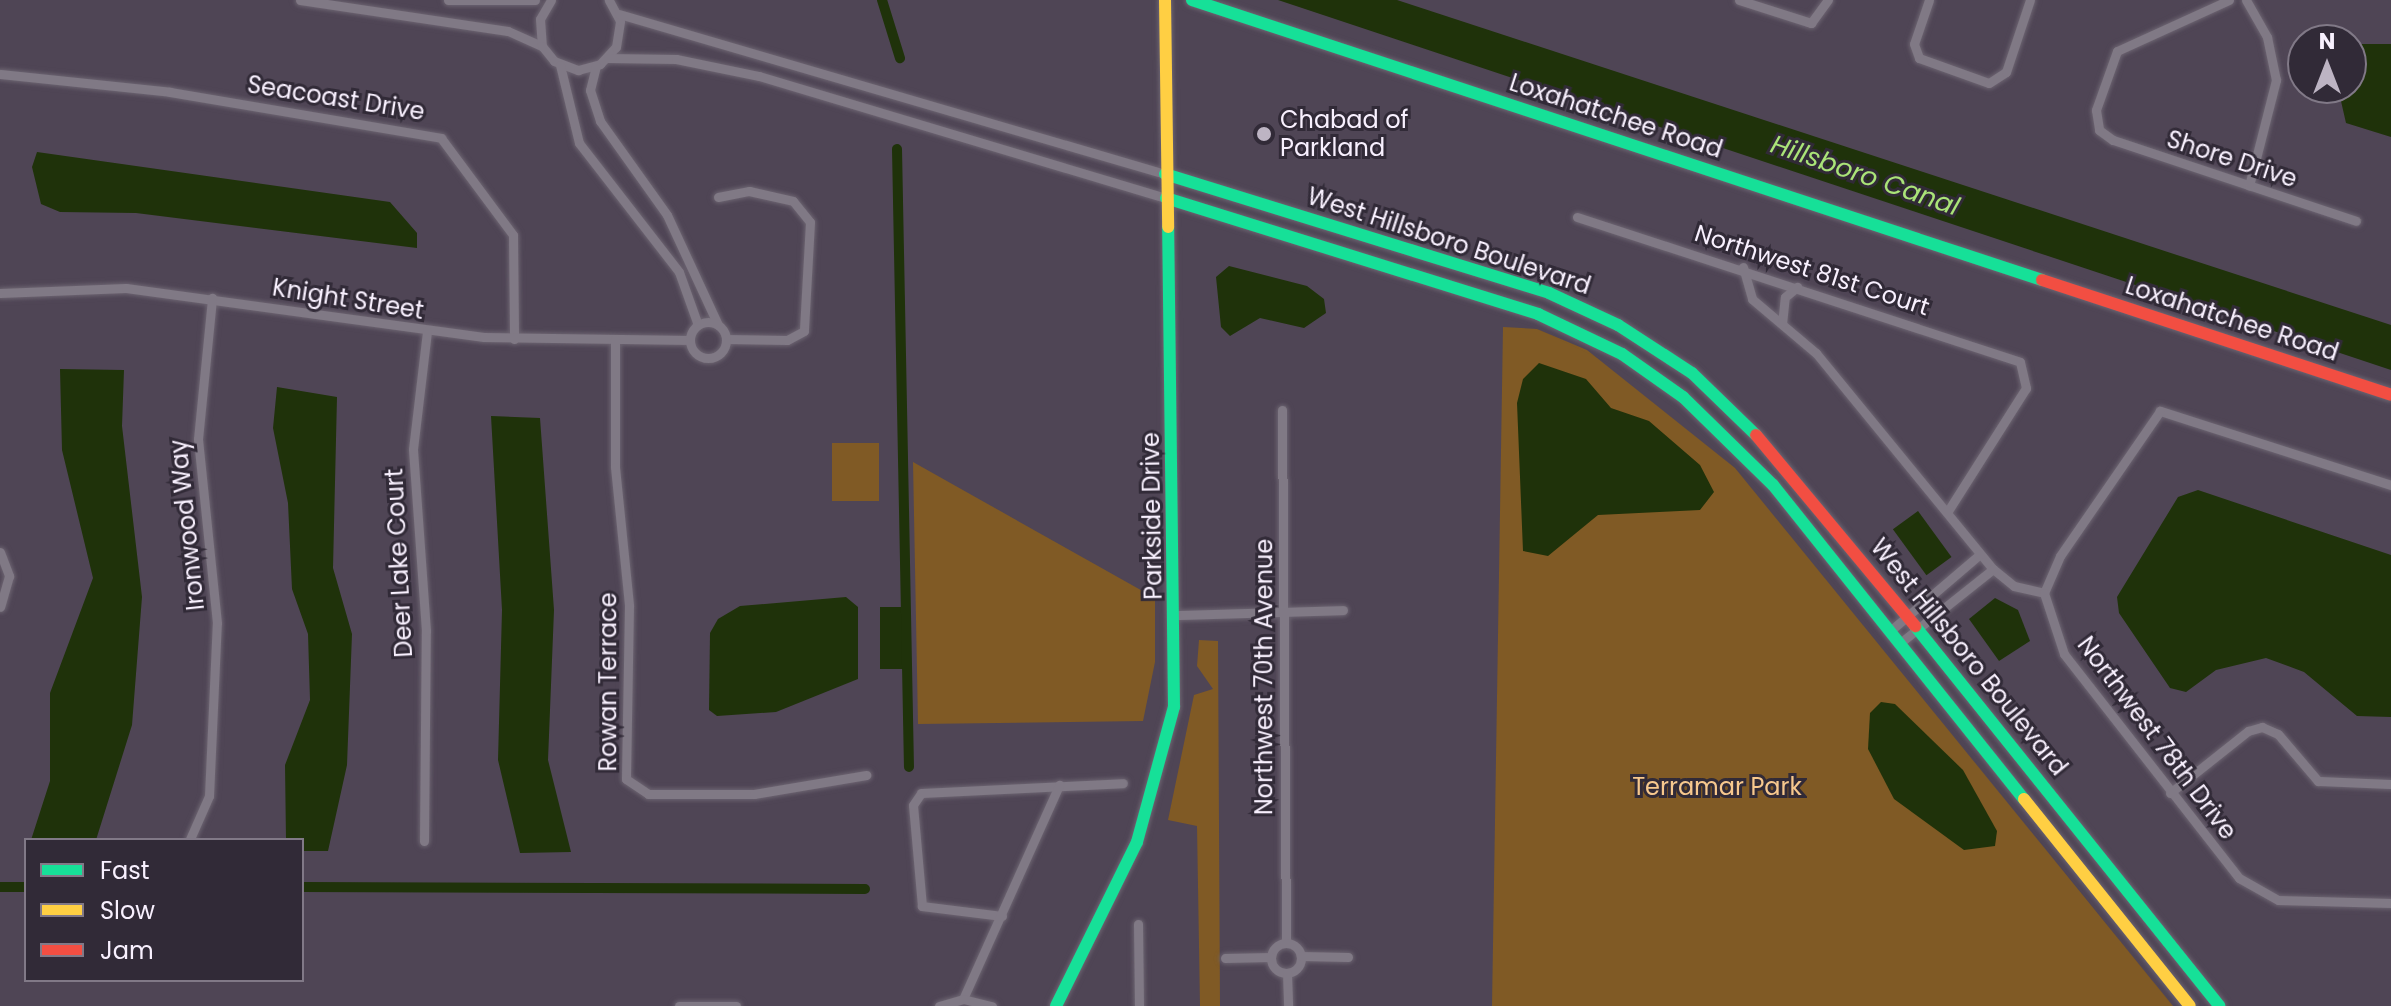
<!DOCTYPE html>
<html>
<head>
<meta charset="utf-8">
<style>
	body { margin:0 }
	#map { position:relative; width:2391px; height:1006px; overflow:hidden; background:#4f4555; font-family:Poppins,sans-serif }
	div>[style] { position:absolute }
	.green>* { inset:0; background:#805a25; transform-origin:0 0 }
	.water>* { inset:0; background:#1f320a; transform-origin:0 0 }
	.canal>* { height:10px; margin:-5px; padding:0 5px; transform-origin:5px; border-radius:5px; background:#1f320a }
	.roads { filter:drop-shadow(0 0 2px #6c6471) drop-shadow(0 0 2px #6c6471) }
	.street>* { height:9px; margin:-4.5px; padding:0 4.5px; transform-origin:4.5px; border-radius:4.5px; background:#807985 }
	.street>.ring { margin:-4.5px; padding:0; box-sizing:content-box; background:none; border:9px solid #807985; border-radius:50% }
	.fast>* { height:12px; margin:-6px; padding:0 6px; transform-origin:6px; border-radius:6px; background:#16e098 }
	.slow>* { height:12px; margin:-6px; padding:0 6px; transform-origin:6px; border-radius:6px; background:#ffcf43 }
	.jam>* { height:12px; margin:-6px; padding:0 6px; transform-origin:6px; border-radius:6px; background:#f24e42 }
	.dots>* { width:22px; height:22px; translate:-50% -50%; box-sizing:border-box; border:4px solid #312a37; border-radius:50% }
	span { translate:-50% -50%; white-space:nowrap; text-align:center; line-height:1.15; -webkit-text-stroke:6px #312a37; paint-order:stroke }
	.street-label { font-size:24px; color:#f8f0fe }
	.poi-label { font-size:24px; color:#f8f0fe }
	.left { translate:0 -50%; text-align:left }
	.park-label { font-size:24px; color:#f7c88e }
	.water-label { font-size:26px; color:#aae478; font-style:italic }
	.legend { position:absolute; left:24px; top:838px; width:280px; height:144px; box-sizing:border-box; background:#312a37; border:2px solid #817987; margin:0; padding:10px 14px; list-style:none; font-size:24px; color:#f8f0fe }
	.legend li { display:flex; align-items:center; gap:16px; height:40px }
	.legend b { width:40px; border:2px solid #817987 }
	.north { position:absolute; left:2287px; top:24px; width:80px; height:80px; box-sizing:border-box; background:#312a37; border:2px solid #817987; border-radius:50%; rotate:0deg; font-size:22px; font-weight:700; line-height:32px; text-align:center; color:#f8f0fe }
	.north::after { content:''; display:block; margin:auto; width:28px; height:36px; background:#bdb4c3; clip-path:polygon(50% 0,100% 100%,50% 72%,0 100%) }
</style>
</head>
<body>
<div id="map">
	<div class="green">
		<i style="clip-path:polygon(1503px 327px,1537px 329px,1587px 350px,1735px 468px,2173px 1006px,1492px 1006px)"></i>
		<i style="left:832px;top:443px;width:47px;height:58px"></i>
		<i style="clip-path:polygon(913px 462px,1155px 598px,1155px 662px,1143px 721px,918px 724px)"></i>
		<i style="clip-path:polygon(1199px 640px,1218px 641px,1220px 1006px,1200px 1006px,1197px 826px,1168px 820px,1194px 695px,1213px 689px,1197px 666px)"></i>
	</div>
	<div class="water">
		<i style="clip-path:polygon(1278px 0,1397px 0,2391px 325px,2391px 370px)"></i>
		<i style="clip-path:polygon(2351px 44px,2391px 44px,2391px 137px,2346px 123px,2338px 88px,2351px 88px)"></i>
		<i style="clip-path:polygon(37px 152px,390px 202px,417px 233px,417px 248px,136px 213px,60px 212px,41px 204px,32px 167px)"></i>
		<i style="clip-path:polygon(1229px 266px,1307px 286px,1324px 299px,1326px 313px,1304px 328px,1260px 318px,1230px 336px,1221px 327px,1216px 277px)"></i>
		<i style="clip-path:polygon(1539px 363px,1586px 379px,1611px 408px,1649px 421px,1700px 465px,1714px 492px,1700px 510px,1598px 515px,1548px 556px,1523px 551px,1517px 403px,1523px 379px)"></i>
		<i style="clip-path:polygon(60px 369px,124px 370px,122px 426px,142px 597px,132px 725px,96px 840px,31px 840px,50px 781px,50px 693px,93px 578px,62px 450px)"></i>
		<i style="clip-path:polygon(277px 387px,337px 397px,333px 568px,352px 634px,347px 765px,328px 851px,302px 851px,302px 840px,286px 840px,285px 765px,310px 700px,308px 634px,292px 589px,288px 503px,273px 428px)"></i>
		<i style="clip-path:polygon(491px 416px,540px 418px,554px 610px,548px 760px,571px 852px,520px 853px,498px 760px,502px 610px)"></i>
		<i style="clip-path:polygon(2198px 490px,2391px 555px,2391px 717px,2357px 716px,2304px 672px,2266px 658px,2216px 670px,2186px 692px,2170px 688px,2119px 613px,2117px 597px,2178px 497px)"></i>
		<i style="left:1918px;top:511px;width:57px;height:31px;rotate:54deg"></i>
		<i style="clip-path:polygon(846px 597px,858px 607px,858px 679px,776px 712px,717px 716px,709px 710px,710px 633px,718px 619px,740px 606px)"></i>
		<i style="clip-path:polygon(1995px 598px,2018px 610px,2030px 641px,1999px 661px,1969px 619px)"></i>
		<i style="left:880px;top:607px;width:26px;height:62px"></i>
		<i style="clip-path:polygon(1881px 702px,1895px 704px,1963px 770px,1997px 831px,1995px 846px,1964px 850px,1894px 799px,1868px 749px,1870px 713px)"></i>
	</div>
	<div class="canal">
		<i style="left:882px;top:0;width:61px;rotate:72.8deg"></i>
		<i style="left:897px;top:149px;width:618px;rotate:88.89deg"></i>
		<i style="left:0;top:887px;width:26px"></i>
		<i style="left:302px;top:887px;width:563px;rotate:0.2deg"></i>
	</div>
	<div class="roads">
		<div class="street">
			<i style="left:300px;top:0;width:210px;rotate:8.5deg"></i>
			<i style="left:508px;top:31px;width:37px;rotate:24deg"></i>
			<i style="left:448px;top:0;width:87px"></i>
			<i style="left:551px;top:0;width:22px;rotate:120deg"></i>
			<i style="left:540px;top:19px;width:27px;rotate:86deg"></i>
			<i style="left:542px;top:46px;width:19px;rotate:51deg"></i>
			<i style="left:554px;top:61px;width:26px;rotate:21deg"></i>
			<i style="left:578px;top:70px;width:23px;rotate:-15deg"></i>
			<i style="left:600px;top:64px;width:23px;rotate:-47deg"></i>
			<i style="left:616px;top:47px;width:26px;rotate:-81deg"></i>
			<i style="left:620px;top:21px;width:24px;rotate:-118deg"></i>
			<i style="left:1739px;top:0;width:76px;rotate:17.7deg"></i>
			<i style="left:1811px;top:23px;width:29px;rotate:-54deg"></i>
			<i style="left:1929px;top:0;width:46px;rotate:108.8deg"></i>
			<i style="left:1914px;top:44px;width:15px;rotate:70deg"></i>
			<i style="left:1919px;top:58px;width:74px;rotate:19.7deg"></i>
			<i style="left:1989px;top:83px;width:20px;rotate:-33deg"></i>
			<i style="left:2006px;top:72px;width:76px;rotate:-71.6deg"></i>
			<i style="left:2229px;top:0;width:123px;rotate:155.5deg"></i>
			<i style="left:2117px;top:51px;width:63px;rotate:109.6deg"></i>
			<i style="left:2096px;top:110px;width:20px;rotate:81deg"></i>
			<i style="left:2099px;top:130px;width:17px;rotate:36deg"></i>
			<i style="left:2113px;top:140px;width:256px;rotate:18.4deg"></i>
			<i style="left:2246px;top:0;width:43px;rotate:60.4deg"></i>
			<i style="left:2267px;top:37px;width:44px;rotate:78.2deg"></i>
			<i style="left:2276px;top:80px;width:109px;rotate:104.3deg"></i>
			<i style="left:619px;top:14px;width:569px;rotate:16.33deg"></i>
			<i style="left:608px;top:58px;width:68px;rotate:0.8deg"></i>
			<i style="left:676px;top:59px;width:85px;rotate:11.6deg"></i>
			<i style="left:759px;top:76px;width:425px;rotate:16.7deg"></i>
			<i style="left:560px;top:65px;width:80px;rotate:76.3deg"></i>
			<i style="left:579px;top:143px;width:163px;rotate:52.2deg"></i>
			<i style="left:679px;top:272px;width:56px;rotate:70.3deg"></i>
			<i style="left:596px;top:66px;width:25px;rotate:104deg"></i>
			<i style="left:590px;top:90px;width:33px;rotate:72deg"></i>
			<i style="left:600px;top:121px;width:115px;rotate:54.5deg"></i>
			<i style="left:667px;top:215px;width:121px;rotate:65.1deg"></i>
			<i style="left:0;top:74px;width:171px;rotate:6deg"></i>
			<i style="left:170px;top:92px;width:275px;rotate:9.6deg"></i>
			<i style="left:441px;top:138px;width:121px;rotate:53.4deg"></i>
			<i style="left:513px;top:235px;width:104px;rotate:89.4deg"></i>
			<i style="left:718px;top:197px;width:32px;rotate:-11deg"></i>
			<i style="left:749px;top:191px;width:45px;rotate:12.8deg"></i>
			<i style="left:793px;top:201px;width:27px;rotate:51deg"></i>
			<i style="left:810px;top:222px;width:109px;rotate:93.2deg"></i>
			<i style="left:804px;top:331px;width:19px;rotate:152deg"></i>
			<i style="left:787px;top:340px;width:61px;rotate:-179.1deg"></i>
			<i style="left:1577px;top:217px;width:466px;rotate:18.1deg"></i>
			<i style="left:2020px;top:362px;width:27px;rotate:77deg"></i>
			<i style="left:2026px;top:388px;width:146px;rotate:122.4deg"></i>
			<i style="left:1743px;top:267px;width:33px;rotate:74deg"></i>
			<i style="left:1752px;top:299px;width:84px;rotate:40.2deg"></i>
			<i style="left:1816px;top:353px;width:279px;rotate:50.7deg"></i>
			<i style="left:1993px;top:569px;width:27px;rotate:39deg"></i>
			<i style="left:2014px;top:586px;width:31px;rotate:13deg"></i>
			<i style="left:0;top:293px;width:126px;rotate:-2.3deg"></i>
			<i style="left:126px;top:288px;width:361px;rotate:7.8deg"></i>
			<i style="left:484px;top:337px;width:206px;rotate:0.8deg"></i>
			<i class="ring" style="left:690px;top:322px;width:27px;height:27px"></i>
			<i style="left:1782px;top:324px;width:27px;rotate:-84deg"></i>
			<i style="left:1785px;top:297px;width:16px;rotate:-40deg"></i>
			<i style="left:615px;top:339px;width:128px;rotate:90deg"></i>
			<i style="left:615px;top:467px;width:140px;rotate:84.2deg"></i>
			<i style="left:629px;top:606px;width:173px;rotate:91deg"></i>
			<i style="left:626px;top:779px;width:27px;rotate:34deg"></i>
			<i style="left:648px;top:794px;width:106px"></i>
			<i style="left:754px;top:794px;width:114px;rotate:-9.6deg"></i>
			<i style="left:1282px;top:410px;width:533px;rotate:89.57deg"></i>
			<i style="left:2391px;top:485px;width:243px;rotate:-162.2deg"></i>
			<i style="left:2160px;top:411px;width:176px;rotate:124.6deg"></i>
			<i style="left:2060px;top:556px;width:40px;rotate:113.4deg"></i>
			<i style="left:2044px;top:593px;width:64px;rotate:71.8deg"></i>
			<i style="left:2064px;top:654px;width:284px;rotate:52deg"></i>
			<i style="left:2239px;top:878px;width:45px;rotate:29.4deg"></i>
			<i style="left:2278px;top:900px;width:113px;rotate:1.5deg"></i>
			<i style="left:0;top:552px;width:26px;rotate:69deg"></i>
			<i style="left:9px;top:576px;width:32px;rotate:106deg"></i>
			<i style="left:1176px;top:615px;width:167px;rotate:-1.7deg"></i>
			<i style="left:1890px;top:631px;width:118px;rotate:-40.5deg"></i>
			<i style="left:1900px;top:643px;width:119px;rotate:-38.5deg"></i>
			<i style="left:2170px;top:793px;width:100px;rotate:-38.5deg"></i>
			<i style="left:2248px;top:731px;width:15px;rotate:-16deg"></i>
			<i style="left:2262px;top:727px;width:17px;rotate:24deg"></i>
			<i style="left:2278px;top:734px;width:62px;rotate:49.6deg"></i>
			<i style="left:2318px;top:781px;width:73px;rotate:2.4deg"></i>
			<i style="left:190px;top:839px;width:47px;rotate:-66.2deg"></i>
			<i style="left:209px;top:796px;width:173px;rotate:-87.4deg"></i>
			<i style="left:217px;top:623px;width:185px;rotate:-95.9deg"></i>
			<i style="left:198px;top:439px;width:142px;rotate:-84.3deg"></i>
			<i style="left:424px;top:841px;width:210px;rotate:-89.5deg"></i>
			<i style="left:426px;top:631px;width:182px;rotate:-94.1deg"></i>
			<i style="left:413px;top:449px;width:119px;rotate:-83.2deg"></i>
			<i style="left:1002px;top:916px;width:81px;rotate:-172.9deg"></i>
			<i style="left:922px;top:906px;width:101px;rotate:-95.1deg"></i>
			<i style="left:913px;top:805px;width:14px;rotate:-56deg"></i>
			<i style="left:921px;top:793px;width:202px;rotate:-2.8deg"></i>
			<i style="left:1138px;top:924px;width:82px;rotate:89.3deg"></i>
			<i class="ring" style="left:1271px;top:943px;width:21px;height:21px"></i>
			<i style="left:1301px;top:956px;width:47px;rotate:1.2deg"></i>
			<i style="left:1225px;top:958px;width:46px;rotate:-1.2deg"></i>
			<i style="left:1287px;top:973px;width:33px;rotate:88deg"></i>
			<i style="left:963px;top:999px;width:235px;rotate:-65.8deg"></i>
			<i style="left:679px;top:1006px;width:57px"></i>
			<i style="left:939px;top:1006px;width:25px;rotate:-16deg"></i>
			<i style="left:963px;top:999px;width:30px;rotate:14deg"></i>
		</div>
		<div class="fast">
			<i style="left:1192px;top:0;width:895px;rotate:18.23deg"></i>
			<i style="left:1165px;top:174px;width:402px;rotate:17.2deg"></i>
			<i style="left:1549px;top:293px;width:76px;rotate:24.9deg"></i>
			<i style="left:1618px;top:325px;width:88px;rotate:33deg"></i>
			<i style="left:1692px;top:373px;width:89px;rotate:44.1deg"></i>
			<i style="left:1166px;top:198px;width:390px;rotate:17.3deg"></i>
			<i style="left:1538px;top:314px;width:93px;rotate:25.5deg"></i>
			<i style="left:1622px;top:354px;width:75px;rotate:35.2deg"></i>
			<i style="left:1683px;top:397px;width:126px;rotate:44.4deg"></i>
			<i style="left:1773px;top:485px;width:402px;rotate:51.4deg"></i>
			<i style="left:1915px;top:626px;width:487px;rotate:51.3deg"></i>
			<i style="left:1056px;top:1006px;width:183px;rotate:-63.7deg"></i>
			<i style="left:1137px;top:842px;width:140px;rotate:-74.7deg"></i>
			<i style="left:1174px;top:707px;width:480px;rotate:-90.7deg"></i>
		</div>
		<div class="slow">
			<i style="left:1165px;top:0;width:227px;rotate:89.2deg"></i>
			<i style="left:2024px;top:799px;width:265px;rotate:51.3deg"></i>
		</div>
		<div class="jam">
			<i style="left:2042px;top:280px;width:367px;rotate:18.2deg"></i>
			<i style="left:1756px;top:435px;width:249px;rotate:50.2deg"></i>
		</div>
	</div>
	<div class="dots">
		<i style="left:1264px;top:134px;background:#bdb4c3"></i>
	</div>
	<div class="street-label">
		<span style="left:336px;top:98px;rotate:9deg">Seacoast Drive</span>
		<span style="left:1616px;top:116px;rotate:18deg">Loxahatchee Road</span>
		<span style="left:2232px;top:159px;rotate:18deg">Shore Drive</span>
		<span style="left:1449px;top:241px;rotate:18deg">West Hillsboro Boulevard</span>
		<span style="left:1812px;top:270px;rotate:18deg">Northwest 81st Court</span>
		<span style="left:348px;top:299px;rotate:9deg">Knight Street</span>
		<span style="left:2232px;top:319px;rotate:18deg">Loxahatchee Road</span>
		<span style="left:1152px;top:516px;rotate:-91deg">Parkside Drive</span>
		<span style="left:187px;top:525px;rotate:-96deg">Ironwood Way</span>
		<span style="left:399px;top:563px;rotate:-93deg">Deer Lake Court</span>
		<span style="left:1969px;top:657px;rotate:51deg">West Hillsboro Boulevard</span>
		<span style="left:1264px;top:677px;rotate:-90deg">Northwest 70th Avenue</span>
		<span style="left:608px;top:682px;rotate:-90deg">Rowan Terrace</span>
		<span style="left:2157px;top:738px;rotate:53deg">Northwest 78th Drive</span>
	</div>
	<div class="poi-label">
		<span class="left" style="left:1280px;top:134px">Chabad of<br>Parkland</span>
	</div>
	<div class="park-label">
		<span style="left:1717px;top:787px">Terramar Park</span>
	</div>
	<div class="water-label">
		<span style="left:1865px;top:176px;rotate:19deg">Hillsboro Canal</span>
	</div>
	<ul class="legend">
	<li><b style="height:10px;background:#16e098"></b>Fast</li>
	<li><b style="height:10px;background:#ffcf43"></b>Slow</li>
	<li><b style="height:10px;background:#f24e42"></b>Jam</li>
	</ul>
	<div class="north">N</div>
</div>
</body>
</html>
